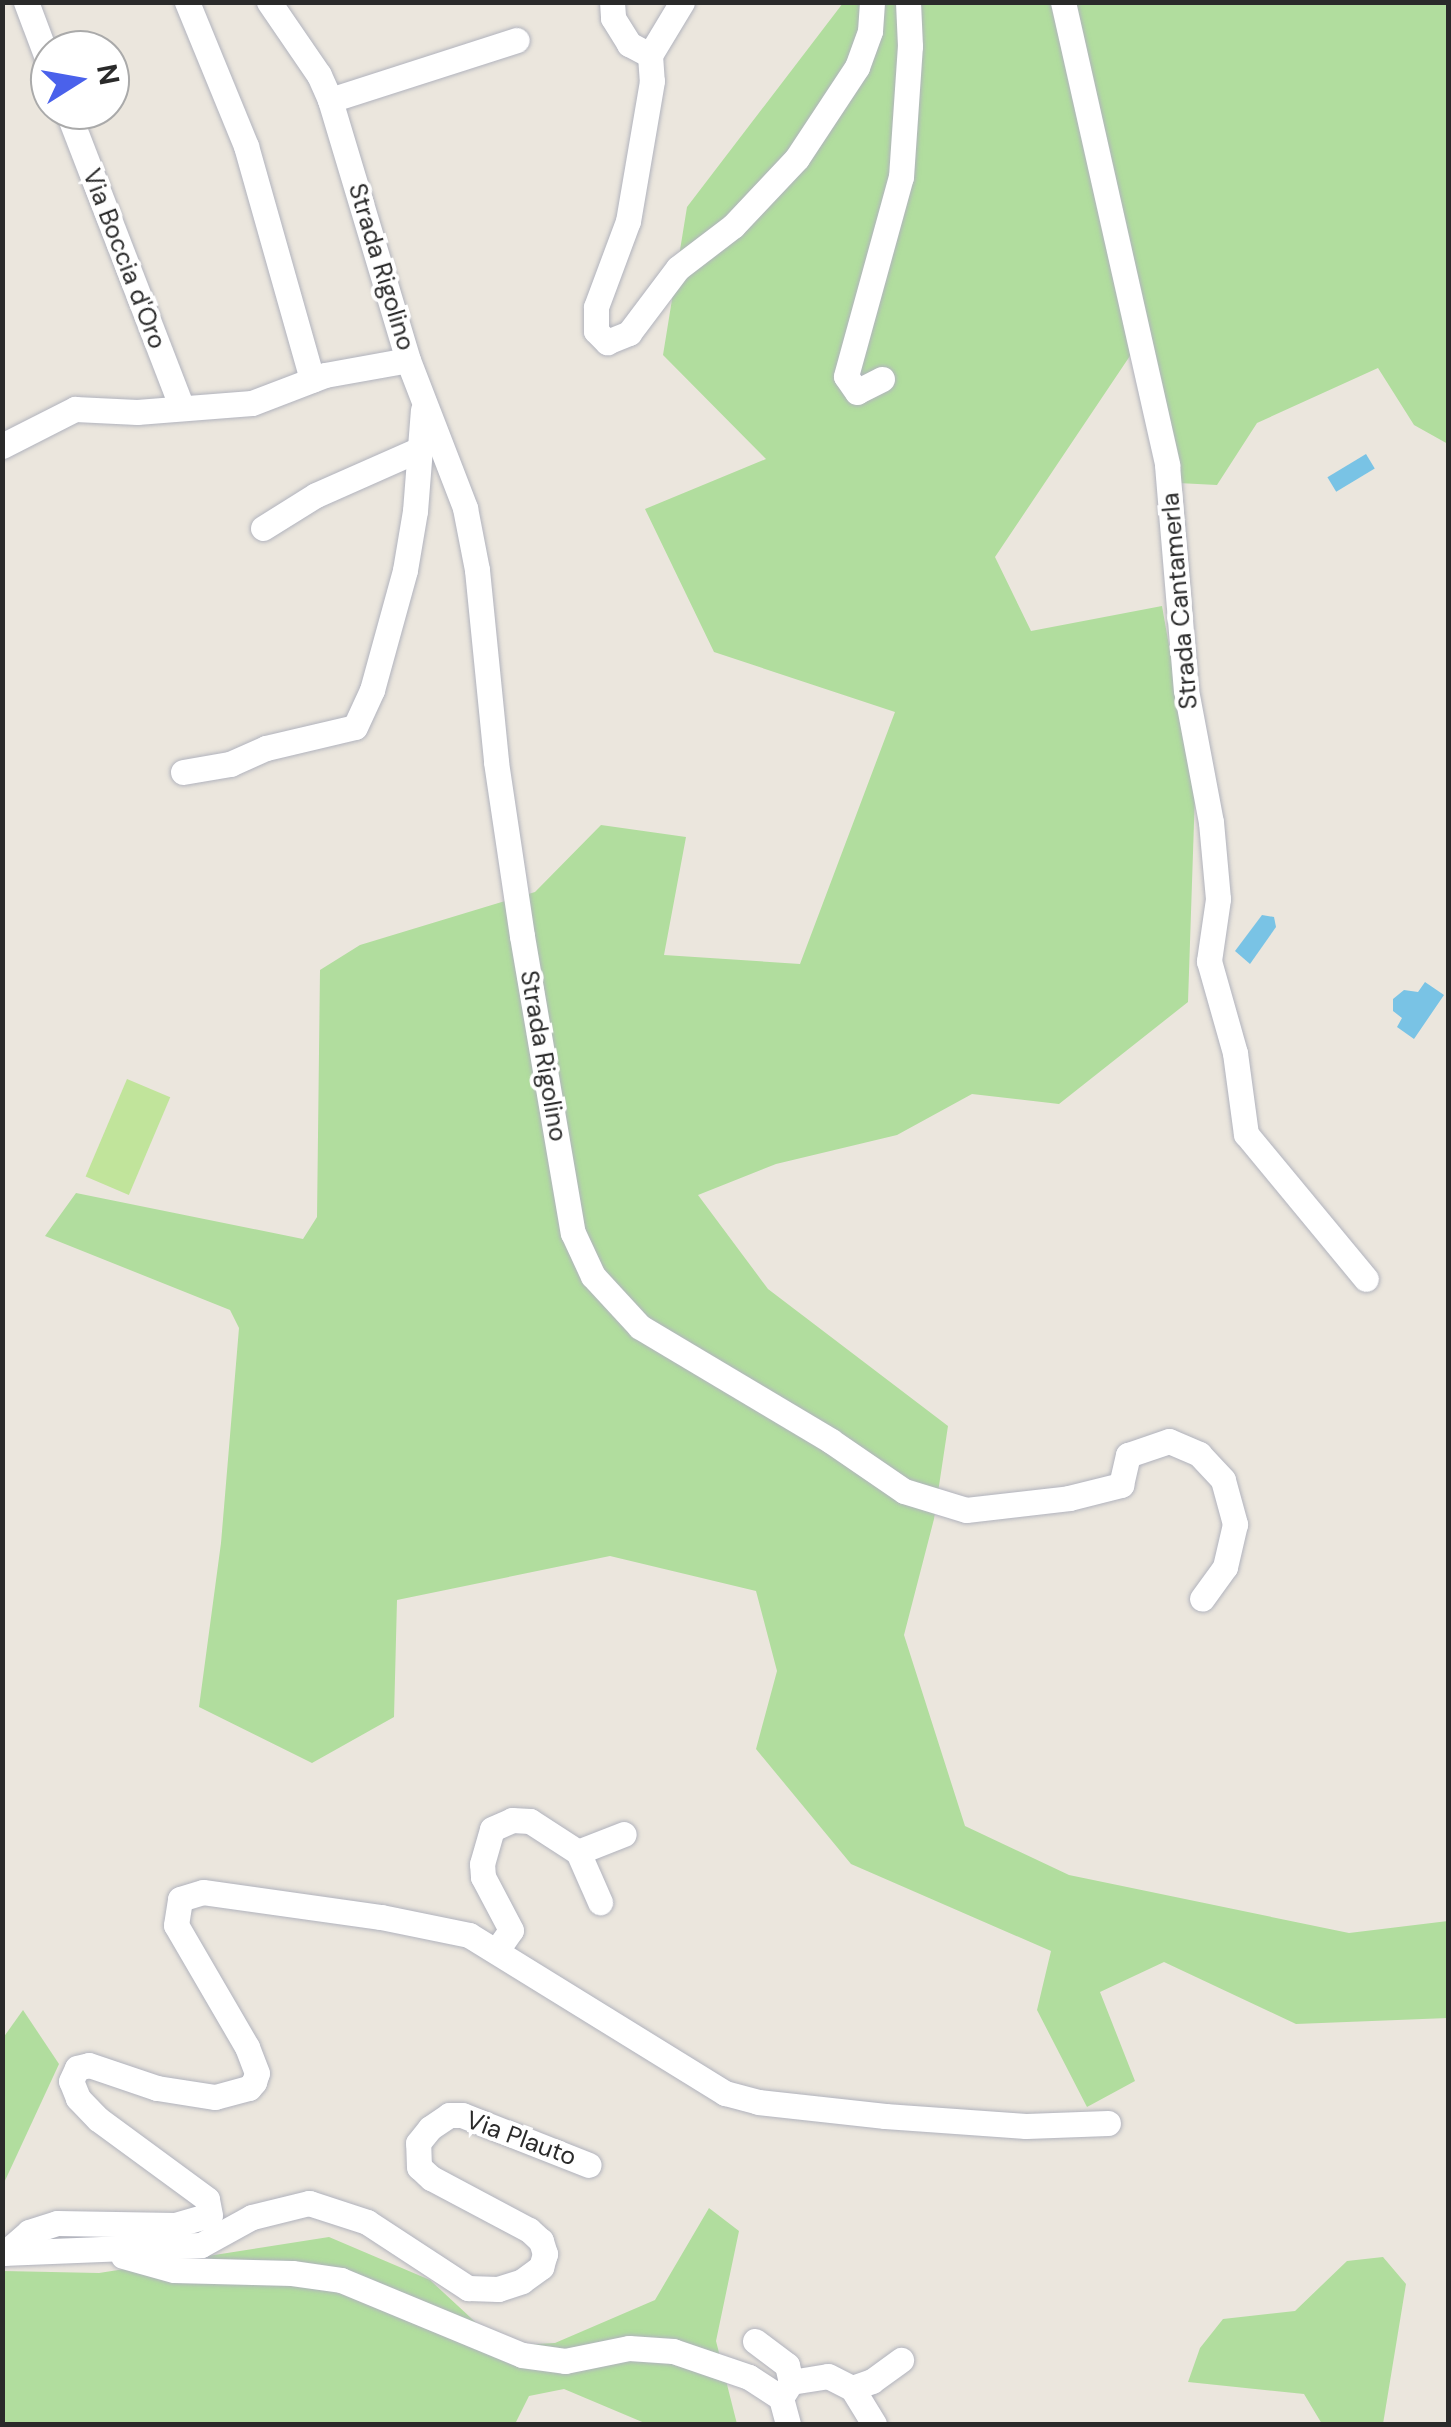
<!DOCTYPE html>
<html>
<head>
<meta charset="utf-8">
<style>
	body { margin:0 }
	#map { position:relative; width:1451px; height:2427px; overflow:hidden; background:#ebe6dd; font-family:"DM Sans",sans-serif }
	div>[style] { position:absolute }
	.green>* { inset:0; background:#b1dd9e }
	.pitch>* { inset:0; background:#c1e49b; transform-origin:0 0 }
	.water>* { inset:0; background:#79c3e5; transform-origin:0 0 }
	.roads { filter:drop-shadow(0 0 2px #b1b3bd) drop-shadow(0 0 2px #b1b3bd) }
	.minor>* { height:25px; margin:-12.5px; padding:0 12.5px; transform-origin:12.5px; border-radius:12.5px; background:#fff }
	span { translate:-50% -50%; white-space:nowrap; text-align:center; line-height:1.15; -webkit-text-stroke:8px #fff; paint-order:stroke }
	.street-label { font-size:25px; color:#2a2a2a }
	.frame { position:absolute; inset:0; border:5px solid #2a2a2a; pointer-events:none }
	.north { position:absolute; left:30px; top:30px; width:100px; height:100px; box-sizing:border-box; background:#fff; border:2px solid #aaa; border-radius:50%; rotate:79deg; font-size:28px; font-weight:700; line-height:40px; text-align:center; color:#2a2a2a }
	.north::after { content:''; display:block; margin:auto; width:35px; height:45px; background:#4a61eb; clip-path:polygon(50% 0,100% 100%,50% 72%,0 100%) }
</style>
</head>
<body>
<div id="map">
	<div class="green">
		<i style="clip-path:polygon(1073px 2px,1448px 3px,1448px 444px,1414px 425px,1378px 368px,1257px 423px,1217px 485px,1178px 483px,1142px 338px,995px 557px,1031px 631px,1162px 606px,1195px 793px,1188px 1002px,1059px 1104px,972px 1094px,897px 1135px,776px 1164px,698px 1195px,768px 1289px,948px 1426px,934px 1519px,904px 1635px,965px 1826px,1069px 1875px,1349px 1933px,1448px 1921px,1448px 2018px,1296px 2024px,1164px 1962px,1100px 1992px,1135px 2081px,1087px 2107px,1037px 2010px,1051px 1951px,851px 1864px,756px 1749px,777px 1671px,756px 1591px,610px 1556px,397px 1600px,394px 1717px,312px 1763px,199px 1707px,221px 1543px,239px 1328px,230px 1310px,45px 1236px,76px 1193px,303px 1239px,317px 1217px,320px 970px,360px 945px,535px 892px,601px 825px,686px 837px,664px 955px,800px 964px,895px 712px,714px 652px,645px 509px,766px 459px,663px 355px,687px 207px,843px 3px)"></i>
		<i style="clip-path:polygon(23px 2010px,59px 2064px,3px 2185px,3px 2038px)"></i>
		<i style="clip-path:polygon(709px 2208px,739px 2231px,716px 2341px,737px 2424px,647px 2424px,564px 2389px,529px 2396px,515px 2424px,3px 2424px,3px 2271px,99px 2273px,329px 2237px,430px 2280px,485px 2331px,519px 2345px,555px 2343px,655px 2300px)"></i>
		<i style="clip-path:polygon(1383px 2257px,1406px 2284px,1383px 2424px,1322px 2424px,1304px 2394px,1188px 2382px,1200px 2348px,1223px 2319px,1295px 2311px,1347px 2261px)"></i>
	</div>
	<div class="pitch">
		<i style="left:127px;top:1079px;width:47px;height:106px;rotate:23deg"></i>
	</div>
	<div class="water">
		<i style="left:1366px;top:454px;width:17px;height:45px;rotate:59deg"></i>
		<i style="clip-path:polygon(1262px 915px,1274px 917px,1276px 927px,1250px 964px,1235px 951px)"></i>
		<i style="clip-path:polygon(1425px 982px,1444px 995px,1414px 1039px,1397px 1027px,1402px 1018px,1393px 1011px,1393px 999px,1404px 990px,1418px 992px)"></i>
	</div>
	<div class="roads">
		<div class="minor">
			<i style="left:26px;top:2px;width:68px;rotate:69.4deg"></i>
			<i style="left:187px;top:2px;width:156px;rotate:67.7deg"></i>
			<i style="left:246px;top:146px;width:243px;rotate:74.2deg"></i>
			<i style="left:269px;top:2px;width:88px;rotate:55.6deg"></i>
			<i style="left:319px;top:75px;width:27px;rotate:66deg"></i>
			<i style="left:330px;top:100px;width:271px;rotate:73.3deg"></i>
			<i style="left:408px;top:360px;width:159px;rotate:68.9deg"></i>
			<i style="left:465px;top:508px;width:63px;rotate:79deg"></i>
			<i style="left:477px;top:570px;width:193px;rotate:84.3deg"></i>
			<i style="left:496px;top:762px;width:176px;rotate:81.5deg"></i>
			<i style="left:522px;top:936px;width:301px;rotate:80.3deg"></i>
			<i style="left:573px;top:1233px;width:47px;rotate:65.1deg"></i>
			<i style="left:593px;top:1276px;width:69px;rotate:47.3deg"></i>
			<i style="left:640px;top:1327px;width:222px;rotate:30.8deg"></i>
			<i style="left:831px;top:1441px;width:88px;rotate:34.4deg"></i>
			<i style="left:904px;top:1491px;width:65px;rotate:17deg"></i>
			<i style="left:966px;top:1510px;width:104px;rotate:-6.6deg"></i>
			<i style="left:1069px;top:1498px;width:54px;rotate:-14deg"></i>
			<i style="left:1121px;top:1485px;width:31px;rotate:-77deg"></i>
			<i style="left:1128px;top:1455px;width:43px;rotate:-18.9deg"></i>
			<i style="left:1169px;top:1441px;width:33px;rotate:23deg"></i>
			<i style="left:1199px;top:1454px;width:35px;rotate:47deg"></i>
			<i style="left:1223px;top:1480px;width:46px;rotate:74.7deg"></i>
			<i style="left:1235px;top:1524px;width:44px;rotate:103.1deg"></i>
			<i style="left:1225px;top:1567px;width:39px;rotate:126deg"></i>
			<i style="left:612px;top:2px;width:16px;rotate:86deg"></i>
			<i style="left:613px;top:18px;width:31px;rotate:58deg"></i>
			<i style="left:629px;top:44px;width:24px;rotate:28deg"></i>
			<i style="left:682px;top:2px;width:62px;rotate:121.1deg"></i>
			<i style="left:650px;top:55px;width:26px;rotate:86deg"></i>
			<i style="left:652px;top:81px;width:142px;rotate:99.7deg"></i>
			<i style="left:628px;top:221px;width:92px;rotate:110.4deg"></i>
			<i style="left:596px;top:307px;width:24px;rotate:90deg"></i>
			<i style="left:596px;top:331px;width:16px;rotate:45deg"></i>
			<i style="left:607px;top:342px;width:24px;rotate:-22deg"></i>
			<i style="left:629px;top:333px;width:81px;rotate:-53deg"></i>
			<i style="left:678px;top:268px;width:69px;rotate:-37.4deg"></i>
			<i style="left:733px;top:226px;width:93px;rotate:-46.7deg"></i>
			<i style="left:797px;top:158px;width:109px;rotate:-56.6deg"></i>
			<i style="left:857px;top:67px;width:38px;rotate:-70deg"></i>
			<i style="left:870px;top:31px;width:29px;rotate:-86deg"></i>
			<i style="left:1063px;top:2px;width:475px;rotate:77.3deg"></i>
			<i style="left:1167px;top:465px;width:226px;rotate:85.2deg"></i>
			<i style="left:1186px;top:690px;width:134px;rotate:79.3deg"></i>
			<i style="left:1211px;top:822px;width:77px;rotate:84.8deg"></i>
			<i style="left:1218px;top:899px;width:63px;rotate:98.3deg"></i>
			<i style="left:1209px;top:961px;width:96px;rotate:74.2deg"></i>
			<i style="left:1235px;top:1053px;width:82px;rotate:82.3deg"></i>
			<i style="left:1246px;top:1134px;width:188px;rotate:50.4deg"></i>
			<i style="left:330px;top:100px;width:196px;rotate:-17.8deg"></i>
			<i style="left:67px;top:110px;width:319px;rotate:68.9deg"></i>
			<i style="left:882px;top:379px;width:28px;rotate:153deg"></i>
			<i style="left:857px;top:392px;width:19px;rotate:-125deg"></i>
			<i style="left:846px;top:376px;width:206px;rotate:-74.6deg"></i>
			<i style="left:901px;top:177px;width:131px;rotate:-86.1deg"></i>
			<i style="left:910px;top:46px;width:44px;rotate:-92.6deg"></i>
			<i style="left:2px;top:446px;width:82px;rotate:-26.9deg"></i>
			<i style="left:75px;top:409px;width:62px;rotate:2.8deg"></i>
			<i style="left:137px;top:412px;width:115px;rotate:-4.5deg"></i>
			<i style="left:252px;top:403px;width:78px;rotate:-21deg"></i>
			<i style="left:325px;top:375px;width:84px;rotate:-10.2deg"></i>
			<i style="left:263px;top:528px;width:62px;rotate:-31.9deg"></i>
			<i style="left:316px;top:495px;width:114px;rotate:-23.9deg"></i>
			<i style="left:183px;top:772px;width:48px;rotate:-9.7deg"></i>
			<i style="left:230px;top:764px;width:39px;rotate:-24deg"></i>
			<i style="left:266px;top:748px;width:91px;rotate:-13.3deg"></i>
			<i style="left:355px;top:727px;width:41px;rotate:-65.3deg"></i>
			<i style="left:372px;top:690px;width:124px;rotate:-74.6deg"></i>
			<i style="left:405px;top:570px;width:60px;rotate:-80.4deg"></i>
			<i style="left:415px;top:511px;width:101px;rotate:-85.5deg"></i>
			<i style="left:578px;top:1852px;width:55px;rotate:66.3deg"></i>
			<i style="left:497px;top:1950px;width:24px;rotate:-55deg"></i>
			<i style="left:511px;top:1930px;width:60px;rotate:-117.8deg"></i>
			<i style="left:483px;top:1877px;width:13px;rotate:-94deg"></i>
			<i style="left:482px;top:1864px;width:36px;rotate:-74deg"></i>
			<i style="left:492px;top:1829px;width:22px;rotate:-24deg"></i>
			<i style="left:512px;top:1820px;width:18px;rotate:3deg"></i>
			<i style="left:530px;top:1821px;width:57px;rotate:32.9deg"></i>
			<i style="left:578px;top:1852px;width:49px;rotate:-21.4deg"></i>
			<i style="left:2px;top:2253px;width:199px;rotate:-2.3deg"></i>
			<i style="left:201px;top:2245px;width:58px;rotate:-28.8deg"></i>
			<i style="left:252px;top:2217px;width:59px;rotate:-13.8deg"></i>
			<i style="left:309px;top:2203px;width:61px;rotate:18.1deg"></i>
			<i style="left:367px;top:2222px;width:121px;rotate:33.2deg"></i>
			<i style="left:468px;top:2288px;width:30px;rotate:2deg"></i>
			<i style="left:498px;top:2289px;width:25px;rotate:-18deg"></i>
			<i style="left:522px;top:2281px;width:24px;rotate:-36deg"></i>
			<i style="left:541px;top:2267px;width:14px;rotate:-73deg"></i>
			<i style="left:545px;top:2254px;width:14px;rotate:-107deg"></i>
			<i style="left:541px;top:2241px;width:16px;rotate:-137deg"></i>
			<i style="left:529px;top:2230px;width:111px;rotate:-152deg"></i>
			<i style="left:431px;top:2178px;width:16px;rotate:-137deg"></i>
			<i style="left:419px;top:2167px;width:24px;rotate:-92deg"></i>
			<i style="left:418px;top:2143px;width:19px;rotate:-51deg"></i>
			<i style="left:430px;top:2128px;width:23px;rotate:-34deg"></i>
			<i style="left:449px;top:2115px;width:13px"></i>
			<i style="left:462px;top:2115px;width:136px;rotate:21.5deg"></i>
			<i style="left:5px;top:2253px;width:32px;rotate:-41deg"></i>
			<i style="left:29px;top:2232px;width:29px;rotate:-18deg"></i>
			<i style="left:57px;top:2223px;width:118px;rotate:1deg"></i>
			<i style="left:175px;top:2225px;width:36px;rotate:-16deg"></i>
			<i style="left:210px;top:2215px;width:16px;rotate:-101deg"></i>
			<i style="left:207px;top:2199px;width:135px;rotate:-143.7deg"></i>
			<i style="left:98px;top:2119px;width:29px;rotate:-134deg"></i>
			<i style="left:78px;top:2098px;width:18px;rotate:-112deg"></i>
			<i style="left:71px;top:2081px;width:14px;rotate:-65deg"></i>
			<i style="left:77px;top:2068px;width:12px;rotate:-14deg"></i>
			<i style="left:89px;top:2065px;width:72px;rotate:18.7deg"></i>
			<i style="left:157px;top:2088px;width:59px;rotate:8.8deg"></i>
			<i style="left:215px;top:2097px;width:35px;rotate:-15deg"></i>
			<i style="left:249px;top:2088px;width:8px;rotate:-50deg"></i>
			<i style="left:254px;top:2082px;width:9px;rotate:-72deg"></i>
			<i style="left:257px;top:2073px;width:28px;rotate:-111deg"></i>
			<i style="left:247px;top:2047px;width:141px;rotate:-120.2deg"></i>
			<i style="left:176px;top:1925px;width:26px;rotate:-81deg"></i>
			<i style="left:180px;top:1899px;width:24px;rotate:-17deg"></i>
			<i style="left:203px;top:1892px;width:180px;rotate:8deg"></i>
			<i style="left:381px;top:1917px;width:90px;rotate:11.6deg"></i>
			<i style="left:469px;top:1935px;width:301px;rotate:31.7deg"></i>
			<i style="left:725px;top:2093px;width:34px;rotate:15deg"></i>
			<i style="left:758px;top:2102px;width:128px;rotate:6.3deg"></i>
			<i style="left:885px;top:2116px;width:141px;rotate:4.1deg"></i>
			<i style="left:1026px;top:2126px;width:82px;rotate:-2.1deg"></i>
			<i style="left:123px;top:2256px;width:53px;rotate:15.4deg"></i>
			<i style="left:174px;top:2270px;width:118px;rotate:1.5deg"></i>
			<i style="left:292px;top:2273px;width:49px;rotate:8.1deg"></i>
			<i style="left:341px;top:2280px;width:196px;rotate:22.5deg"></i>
			<i style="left:522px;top:2355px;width:43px;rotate:7.9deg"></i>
			<i style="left:565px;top:2361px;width:65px;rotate:-11.5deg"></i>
			<i style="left:629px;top:2348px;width:44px;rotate:3.9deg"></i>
			<i style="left:673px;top:2351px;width:80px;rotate:18.9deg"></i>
			<i style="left:749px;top:2377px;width:38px;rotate:33deg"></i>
			<i style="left:781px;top:2398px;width:19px;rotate:-58deg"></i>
			<i style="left:791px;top:2382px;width:37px;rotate:-9deg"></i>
			<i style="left:828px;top:2376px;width:27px;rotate:27deg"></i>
			<i style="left:852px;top:2388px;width:42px;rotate:58.6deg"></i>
			<i style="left:755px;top:2341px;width:40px;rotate:37deg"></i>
			<i style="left:787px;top:2365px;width:17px;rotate:77deg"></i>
			<i style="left:852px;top:2388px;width:21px;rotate:-19deg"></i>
			<i style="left:872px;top:2381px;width:36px;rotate:-36deg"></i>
			<i style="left:781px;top:2398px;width:27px;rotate:75deg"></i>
		</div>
	</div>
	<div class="street-label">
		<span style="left:124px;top:259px;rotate:69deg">Via Boccia d'Oro</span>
		<span style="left:381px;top:267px;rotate:73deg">Strada Rigolino</span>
		<span style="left:1180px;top:601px;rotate:-95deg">Strada Cantamerla</span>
		<span style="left:543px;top:1056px;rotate:80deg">Strada Rigolino</span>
		<span style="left:521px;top:2139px;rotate:20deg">Via Plauto</span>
	</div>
	<div class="frame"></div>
	<div class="north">N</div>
</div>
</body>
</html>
